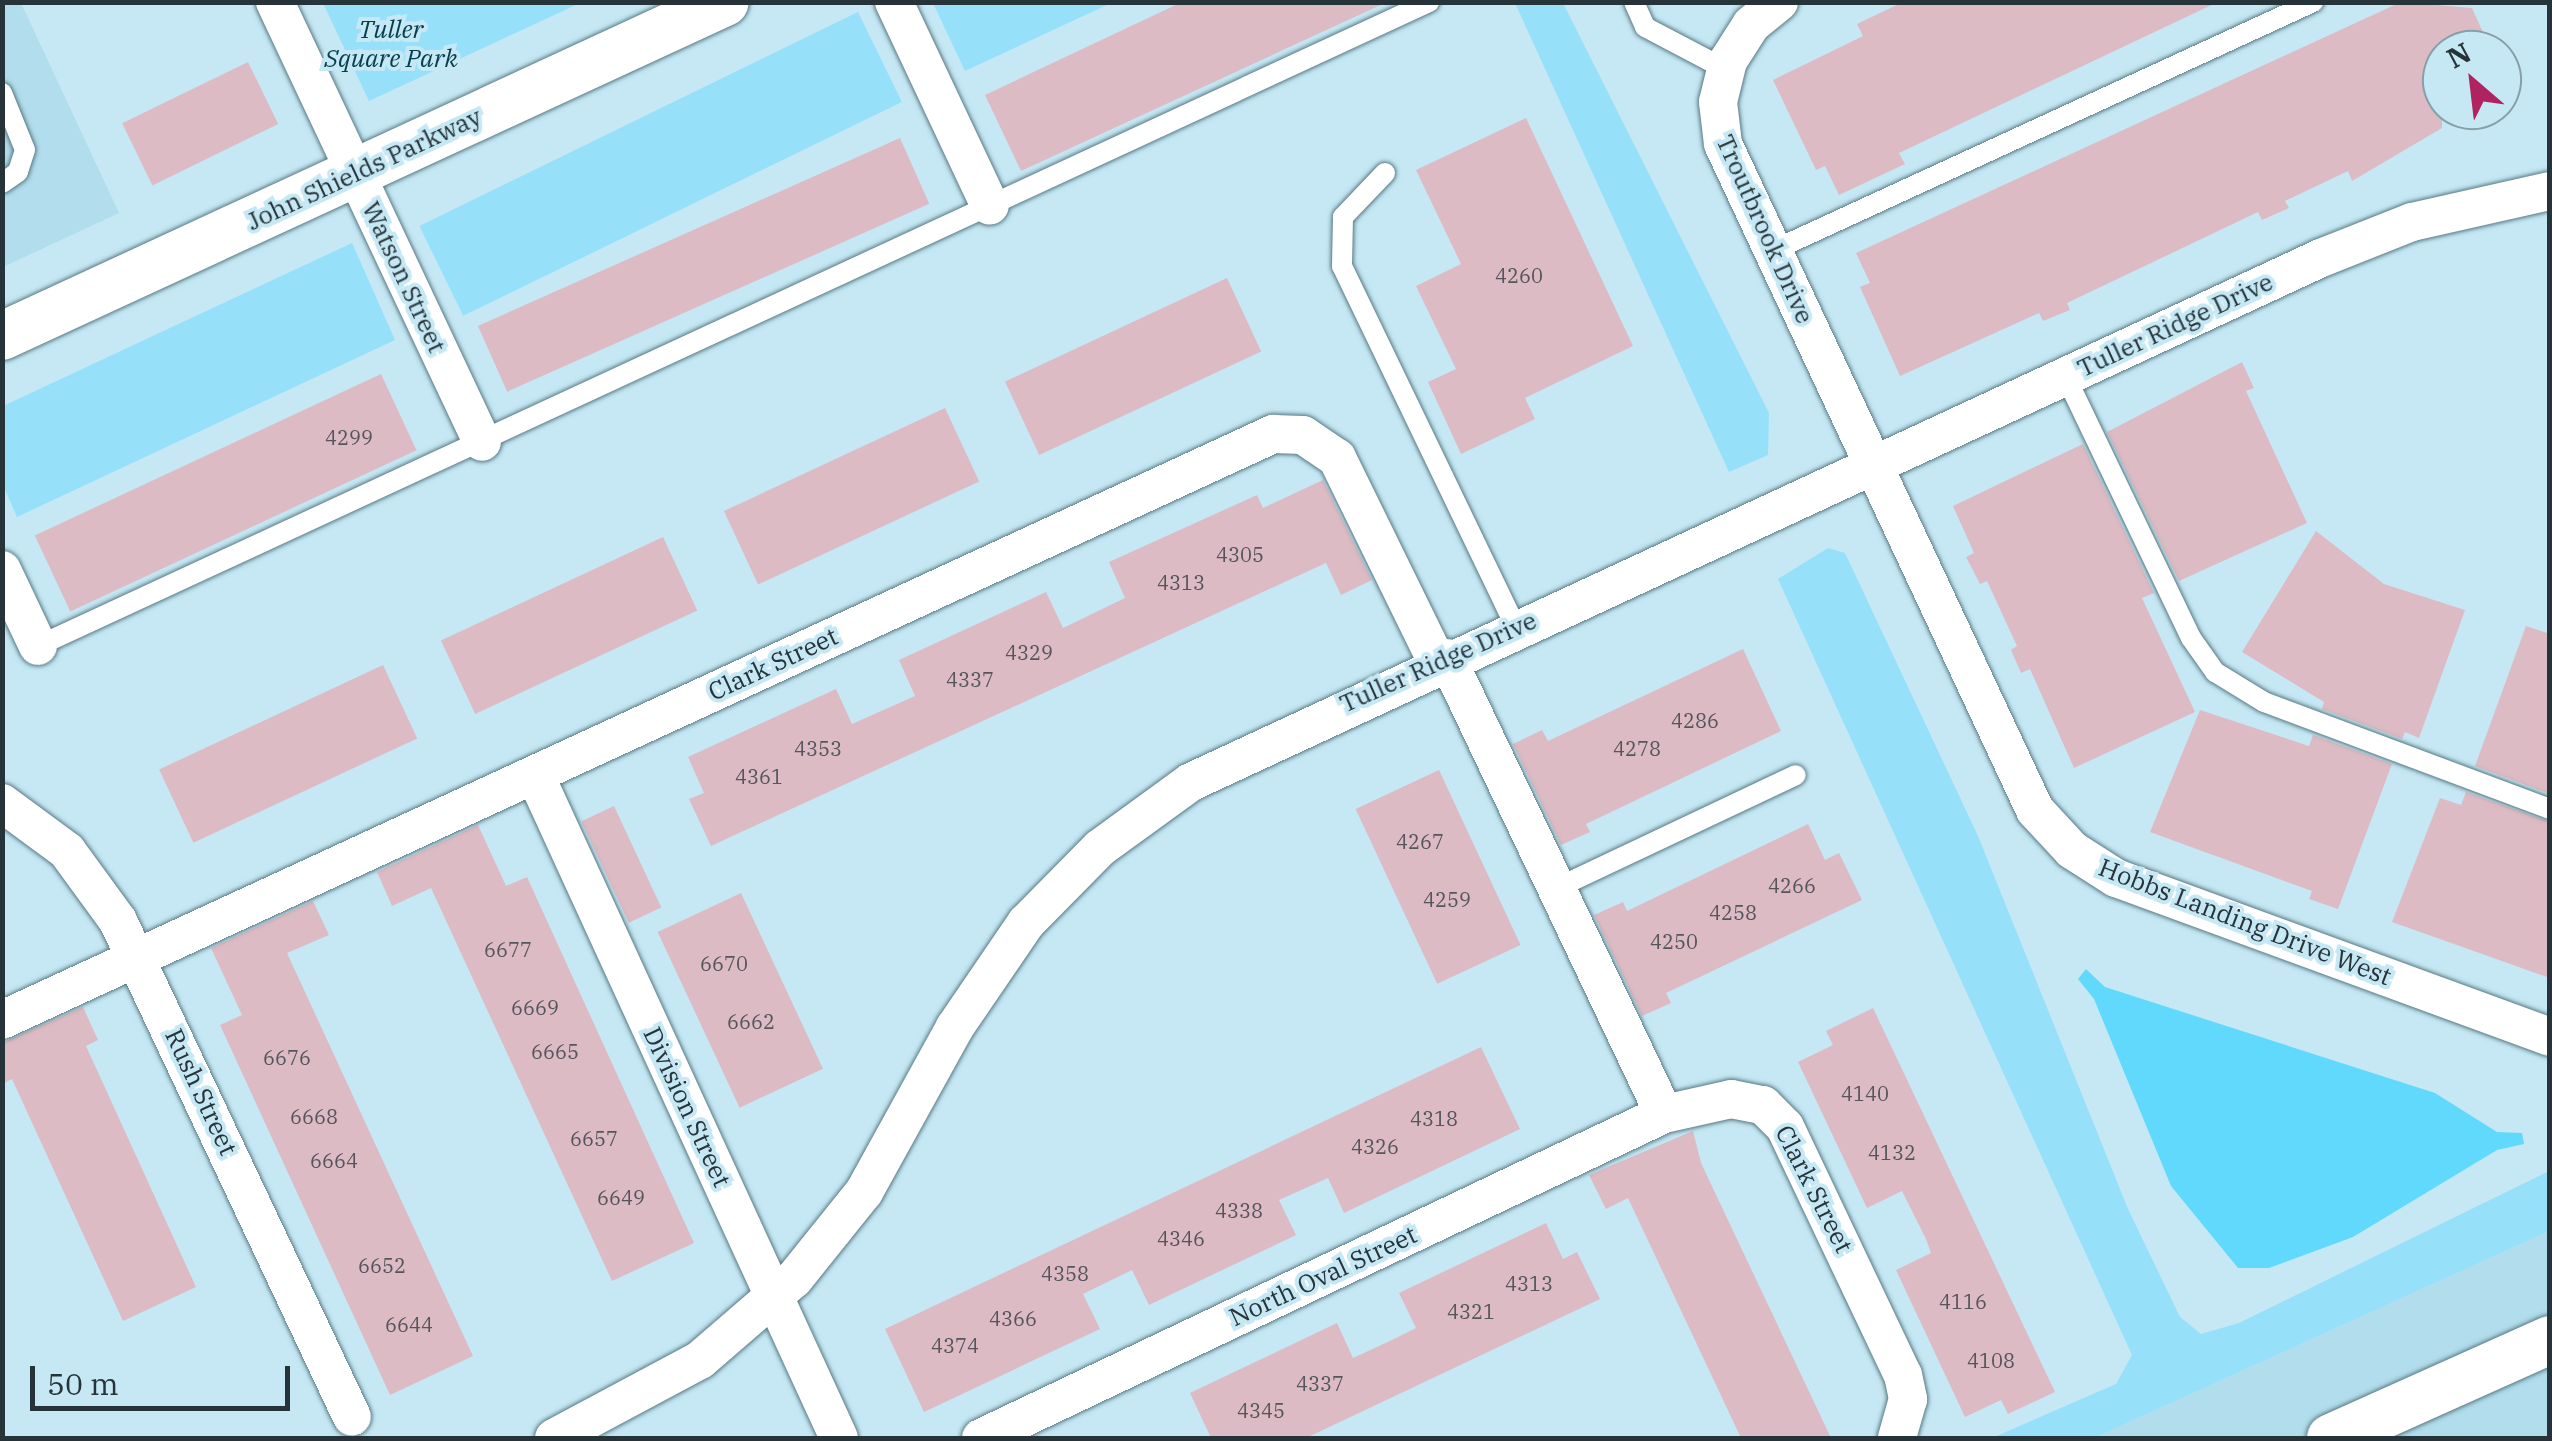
<!DOCTYPE html>
<html>
<head>
<meta charset="utf-8">
<style>
	body { margin:0 }
	#map { position:relative; width:2552px; height:1441px; overflow:hidden; background:#c5e8f4; font-family:"IBM Plex Serif",serif }
	div>[style] { position:absolute }
	.built>* { inset:0; background:#b1ddec }
	.green>* { inset:0; background:#96e0f9; transform-origin:0 0 }
	.water>* { inset:0; background:#60d9fd }
	.building>* { inset:0; background:#ddbbc4; transform-origin:0 0 }
	.roads { filter:drop-shadow(0 0 2px #587983) drop-shadow(0 0 2px #587983) }
	.service>* { height:20px; margin:-10px; padding:0 10px; transform-origin:10px; border-radius:10px; background:#fff }
	.minor>* { height:38px; margin:-19px; padding:0 19px; transform-origin:19px; border-radius:19px; background:#fff }
	.tertiary>* { height:48px; margin:-24px; padding:0 24px; transform-origin:24px; border-radius:24px; background:#fff }
	span { translate:-50% -50%; white-space:nowrap; text-align:center; line-height:1.15; -webkit-text-stroke:8px #c5e8f4; paint-order:stroke }
	.number-label { font-size:20px; color:#54565c }
	.number-label span { -webkit-text-stroke-width:0 }
	.park-label { font-size:25px; color:#053f4d; font-style:italic }
	.street-label { font-size:25px; color:#263439 }
	.frame { position:absolute; inset:0; border:5px solid #263439; pointer-events:none }
	.north { position:absolute; left:2422px; top:30px; width:100px; height:100px; box-sizing:border-box; background:#c5e8f4; border:2px solid #85a0a9; border-radius:50%; rotate:332deg; font-size:28px; font-weight:700; line-height:40px; text-align:center; color:#263439 }
	.north::after { content:''; display:block; margin:auto; width:35px; height:45px; background:#af2360; clip-path:polygon(50% 0,100% 100%,50% 72%,0 100%) }
	.scale { position:absolute; left:30px; top:1366px; width:260px; height:45px; box-sizing:border-box; border:5px solid #263439; border-top:0; padding-left:12px; font-size:30px; line-height:35px; white-space:nowrap; color:#263439; -webkit-text-stroke:8px #c5e8f4; paint-order:stroke }
</style>
</head>
<body>
<div id="map">
	<div class="built">
		<i style="clip-path:polygon(2px 3px,21px 3px,119px 213px,3px 267px)"></i>
		<i style="clip-path:polygon(2549px 1231px,2549px 1438px,2094px 1438px)"></i>
	</div>
	<div class="green">
		<i style="clip-path:polygon(323px 3px,580px 3px,369px 101px)"></i>
		<i style="clip-path:polygon(933px 3px,1111px 3px,965px 71px)"></i>
		<i style="clip-path:polygon(1515px 3px,1563px 3px,1769px 413px,1768px 455px,1729px 472px)"></i>
		<i style="left:858px;top:12px;width:100px;height:488px;rotate:64deg"></i>
		<i style="clip-path:polygon(352px 243px,395px 340px,17px 517px,3px 485px,3px 406px)"></i>
		<i style="clip-path:polygon(1828px 548px,1845px 553px,1978px 836px,2128px 1209px,2180px 1317px,2201px 1334px,2239px 1323px,2549px 1171px,2549px 1231px,2094px 1438px,1992px 1438px,2116px 1384px,2132px 1355px,1778px 579px)"></i>
	</div>
	<div class="water">
		<i style="clip-path:polygon(2086px 969px,2105px 987px,2435px 1093px,2497px 1132px,2522px 1133px,2524px 1144px,2497px 1150px,2353px 1237px,2269px 1268px,2238px 1268px,2171px 1186px,2094px 999px,2078px 979px)"></i>
	</div>
	<div class="building">
		<i style="clip-path:polygon(1182px 2px,1385px 3px,1021px 171px,985px 95px)"></i>
		<i style="clip-path:polygon(1903px 2px,2218px 2px,1899px 153px,1905px 164px,1839px 195px,1825px 166px,1816px 170px,1773px 80px,1863px 36px,1857px 24px)"></i>
		<i style="clip-path:polygon(2401px 2px,2472px 8px,2491px 50px,2442px 50px,2442px 128px,2352px 181px,2348px 171px,2285px 201px,2289px 208px,2262px 220px,2258px 212px,2067px 303px,2070px 310px,2043px 321px,2039px 313px,1900px 376px,1860px 287px,1870px 283px,1856px 253px)"></i>
		<i style="left:248px;top:62px;width:69px;height:140px;rotate:64deg"></i>
		<i style="clip-path:polygon(1526px 118px,1633px 346px,1525px 398px,1535px 419px,1461px 454px,1428px 382px,1456px 369px,1416px 286px,1461px 264px,1416px 170px)"></i>
		<i style="left:900px;top:138px;width:72px;height:462px;rotate:66deg"></i>
		<i style="left:1227px;top:278px;width:81px;height:245px;rotate:65deg"></i>
		<i style="clip-path:polygon(2242px 362px,2254px 388px,2246px 391px,2307px 523px,2179px 581px,2107px 432px)"></i>
		<i style="left:381px;top:374px;width:84px;height:382px;rotate:65deg"></i>
		<i style="left:945px;top:408px;width:81px;height:244px;rotate:65deg"></i>
		<i style="clip-path:polygon(2083px 444px,2154px 593px,2142px 598px,2195px 712px,2074px 768px,2030px 669px,2021px 673px,2011px 650px,2017px 646px,1987px 581px,1980px 584px,1966px 557px,1974px 553px,1953px 506px)"></i>
		<i style="clip-path:polygon(1323px 480px,1372px 580px,1341px 595px,1326px 563px,711px 846px,689px 799px,704px 793px,688px 757px,836px 689px,852px 724px,915px 696px,899px 660px,1046px 592px,1063px 628px,1125px 598px,1109px 562px,1257px 495px,1263px 508px)"></i>
		<i style="clip-path:polygon(2316px 531px,2384px 584px,2465px 610px,2419px 738px,2405px 732px,2402px 739px,2322px 709px,2324px 702px,2242px 652px)"></i>
		<i style="left:663px;top:537px;width:81px;height:245px;rotate:65deg"></i>
		<i style="clip-path:polygon(2526px 626px,2550px 634px,2550px 794px,2475px 766px)"></i>
		<i style="clip-path:polygon(1743px 649px,1781px 731px,1586px 824px,1590px 832px,1561px 845px,1513px 744px,1542px 730px,1548px 741px)"></i>
		<i style="left:383px;top:665px;width:81px;height:247px;rotate:65deg"></i>
		<i style="clip-path:polygon(2200px 710px,2309px 746px,2313px 735px,2392px 764px,2338px 909px,2309px 899px,2312px 891px,2150px 832px)"></i>
		<i style="left:1439px;top:770px;width:193px;height:92px;rotate:65deg"></i>
		<i style="clip-path:polygon(2466px 792px,2550px 822px,2550px 978px,2392px 922px,2440px 798px,2461px 805px)"></i>
		<i style="left:614px;top:806px;width:112px;height:36px;rotate:65deg"></i>
		<i style="clip-path:polygon(1808px 824px,1825px 860px,1839px 853px,1862px 900px,1666px 993px,1671px 1003px,1642px 1016px,1594px 915px,1623px 902px,1627px 911px)"></i>
		<i style="clip-path:polygon(478px 825px,506px 886px,527px 877px,694px 1243px,612px 1281px,431px 888px,392px 906px,377px 872px)"></i>
		<i style="left:741px;top:893px;width:194px;height:92px;rotate:65deg"></i>
		<i style="clip-path:polygon(313px 901px,329px 935px,287px 953px,473px 1356px,390px 1395px,220px 1025px,242px 1015px,211px 948px)"></i>
		<i style="clip-path:polygon(83px 1007px,98px 1040px,86px 1046px,196px 1287px,123px 1321px,12px 1079px,2px 1084px,2px 1043px)"></i>
		<i style="clip-path:polygon(1873px 1008px,2055px 1392px,2008px 1414px,2001px 1400px,1965px 1417px,1896px 1270px,1931px 1253px,1926px 1239px,1902px 1191px,1867px 1208px,1798px 1062px,1833px 1045px,1826px 1031px)"></i>
		<i style="clip-path:polygon(1481px 1047px,1520px 1129px,1344px 1213px,1328px 1178px,1279px 1200px,1296px 1235px,1149px 1305px,1132px 1270px,1083px 1294px,1100px 1329px,924px 1412px,885px 1329px)"></i>
		<i style="clip-path:polygon(1693px 1131px,1701px 1163px,1831px 1438px,1741px 1438px,1628px 1198px,1606px 1209px,1589px 1175px)"></i>
		<i style="clip-path:polygon(1546px 1223px,1563px 1259px,1577px 1252px,1600px 1299px,1306px 1438px,1211px 1438px,1190px 1393px,1337px 1323px,1353px 1358px,1392px 1340px,1416px 1328px,1399px 1293px)"></i>
	</div>
	<div class="roads">
		<div class="service">
			<i style="left:1634px;top:2px;width:27px;rotate:66deg"></i>
			<i style="left:1645px;top:27px;width:90px;rotate:27.7deg"></i>
			<i style="left:2px;top:93px;width:61px;rotate:68deg"></i>
			<i style="left:25px;top:150px;width:23px;rotate:108deg"></i>
			<i style="left:18px;top:172px;width:19px;rotate:145deg"></i>
			<i style="left:1385px;top:173px;width:61px;rotate:133.7deg"></i>
			<i style="left:1343px;top:217px;width:49px;rotate:91.2deg"></i>
			<i style="left:1342px;top:266px;width:401px;rotate:64.3deg"></i>
			<i style="left:1772px;top:251px;width:596px;rotate:-24.71deg"></i>
			<i style="left:2065px;top:375px;width:292px;rotate:64.4deg"></i>
			<i style="left:2191px;top:638px;width:42px;rotate:54.8deg"></i>
			<i style="left:2215px;top:672px;width:57px;rotate:31.5deg"></i>
			<i style="left:2264px;top:702px;width:305px;rotate:20.5deg"></i>
			<i style="left:38px;top:646px;width:1533px;rotate:-24.84deg"></i>
			<i style="left:1557px;top:888px;width:264px;rotate:-25.3deg"></i>
		</div>
		<div class="minor">
			<i style="left:275px;top:2px;width:486px;rotate:64.8deg"></i>
			<i style="left:894px;top:2px;width:225px;rotate:64.8deg"></i>
			<i style="left:1779px;top:2px;width:36px;rotate:141deg"></i>
			<i style="left:1751px;top:25px;width:43px;rotate:122.6deg"></i>
			<i style="left:1728px;top:61px;width:42px;rotate:103.7deg"></i>
			<i style="left:1718px;top:102px;width:42px;rotate:83.2deg"></i>
			<i style="left:1723px;top:144px;width:735px;rotate:64.9deg"></i>
			<i style="left:2035px;top:810px;width:54px;rotate:47.2deg"></i>
			<i style="left:2072px;top:850px;width:52px;rotate:32.5deg"></i>
			<i style="left:2116px;top:878px;width:462px;rotate:20.1deg"></i>
			<i style="left:2px;top:570px;width:84px;rotate:64.7deg"></i>
			<i style="left:1447px;top:658px;width:505px;rotate:64.55deg"></i>
			<i style="left:535px;top:775px;width:729px;rotate:65.37deg"></i>
			<i style="left:2px;top:803px;width:81px;rotate:36.4deg"></i>
			<i style="left:67px;top:851px;width:87px;rotate:53.9deg"></i>
			<i style="left:118px;top:921px;width:548px;rotate:64.74deg"></i>
			<i style="left:2px;top:1020px;width:1400px;rotate:-24.75deg"></i>
			<i style="left:1273px;top:434px;width:30px;rotate:2deg"></i>
			<i style="left:1303px;top:435px;width:41px;rotate:34.1deg"></i>
			<i style="left:1337px;top:458px;width:227px;rotate:63.9deg"></i>
			<i style="left:554px;top:1438px;width:166px;rotate:-28.1deg"></i>
			<i style="left:700px;top:1360px;width:124px;rotate:-40.8deg"></i>
			<i style="left:794px;top:1279px;width:112px;rotate:-51.2deg"></i>
			<i style="left:864px;top:1192px;width:188px;rotate:-61.1deg"></i>
			<i style="left:955px;top:1027px;width:126px;rotate:-55.7deg"></i>
			<i style="left:1026px;top:923px;width:105px;rotate:-45.4deg"></i>
			<i style="left:1100px;top:848px;width:112px;rotate:-36deg"></i>
			<i style="left:1191px;top:782px;width:1246px;rotate:-24.88deg"></i>
			<i style="left:2321px;top:258px;width:98px;rotate:-21.6deg"></i>
			<i style="left:2412px;top:222px;width:141px;rotate:-12.7deg"></i>
			<i style="left:981px;top:1438px;width:756px;rotate:-25.38deg"></i>
			<i style="left:1664px;top:1114px;width:69px;rotate:-12.6deg"></i>
			<i style="left:1731px;top:1099px;width:33px;rotate:11deg"></i>
			<i style="left:1763px;top:1105px;width:31px;rotate:45deg"></i>
			<i style="left:1785px;top:1127px;width:275px;rotate:64.6deg"></i>
			<i style="left:1903px;top:1375px;width:25px;rotate:78deg"></i>
			<i style="left:1908px;top:1399px;width:41px;rotate:105.8deg"></i>
		</div>
		<div class="tertiary">
			<i style="left:2px;top:336px;width:796px;rotate:-24.8deg"></i>
			<i style="left:2331px;top:1438px;width:240px;rotate:-24.1deg"></i>
		</div>
	</div>
	<div class="number-label">
		<span style="left:1519px;top:275px">4260</span>
		<span style="left:349px;top:437px">4299</span>
		<span style="left:1240px;top:554px">4305</span>
		<span style="left:1181px;top:582px">4313</span>
		<span style="left:1029px;top:652px">4329</span>
		<span style="left:970px;top:679px">4337</span>
		<span style="left:1695px;top:720px">4286</span>
		<span style="left:818px;top:748px">4353</span>
		<span style="left:1637px;top:748px">4278</span>
		<span style="left:759px;top:776px">4361</span>
		<span style="left:1420px;top:841px">4267</span>
		<span style="left:1792px;top:885px">4266</span>
		<span style="left:1447px;top:899px">4259</span>
		<span style="left:1733px;top:912px">4258</span>
		<span style="left:1674px;top:941px">4250</span>
		<span style="left:508px;top:949px">6677</span>
		<span style="left:724px;top:963px">6670</span>
		<span style="left:535px;top:1007px">6669</span>
		<span style="left:751px;top:1021px">6662</span>
		<span style="left:555px;top:1051px">6665</span>
		<span style="left:287px;top:1057px">6676</span>
		<span style="left:1865px;top:1093px">4140</span>
		<span style="left:314px;top:1116px">6668</span>
		<span style="left:1434px;top:1118px">4318</span>
		<span style="left:594px;top:1138px">6657</span>
		<span style="left:1375px;top:1146px">4326</span>
		<span style="left:1892px;top:1152px">4132</span>
		<span style="left:334px;top:1160px">6664</span>
		<span style="left:621px;top:1197px">6649</span>
		<span style="left:1239px;top:1210px">4338</span>
		<span style="left:1181px;top:1238px">4346</span>
		<span style="left:382px;top:1265px">6652</span>
		<span style="left:1065px;top:1273px">4358</span>
		<span style="left:1529px;top:1283px">4313</span>
		<span style="left:1963px;top:1301px">4116</span>
		<span style="left:1471px;top:1311px">4321</span>
		<span style="left:1013px;top:1318px">4366</span>
		<span style="left:409px;top:1324px">6644</span>
		<span style="left:955px;top:1345px">4374</span>
		<span style="left:1991px;top:1360px">4108</span>
		<span style="left:1320px;top:1383px">4337</span>
		<span style="left:1261px;top:1410px">4345</span>
	</div>
	<div class="park-label">
		<span style="left:391px;top:44px">Tuller<br>Square Park</span>
	</div>
	<div class="street-label">
		<span style="left:364px;top:169px;rotate:-25deg">John Shields Parkway</span>
		<span style="left:1765px;top:229px;rotate:66deg">Troutbrook Drive</span>
		<span style="left:404px;top:277px;rotate:65deg">Watson Street</span>
		<span style="left:2175px;top:325px;rotate:-25deg">Tuller Ridge Drive</span>
		<span style="left:1438px;top:662px;rotate:-24deg">Tuller Ridge Drive</span>
		<span style="left:773px;top:664px;rotate:-25deg">Clark Street</span>
		<span style="left:2245px;top:922px;rotate:21deg">Hobbs Landing Drive West</span>
		<span style="left:201px;top:1092px;rotate:65deg">Rush Street</span>
		<span style="left:687px;top:1107px;rotate:65deg">Division Street</span>
		<span style="left:1814px;top:1189px;rotate:63deg">Clark Street</span>
		<span style="left:1323px;top:1276px;rotate:-25deg">North Oval Street</span>
	</div>
	<div class="frame"></div>
	<div class="north">N</div>
	<div class="scale">50 m</div>
</div>
</body>
</html>
